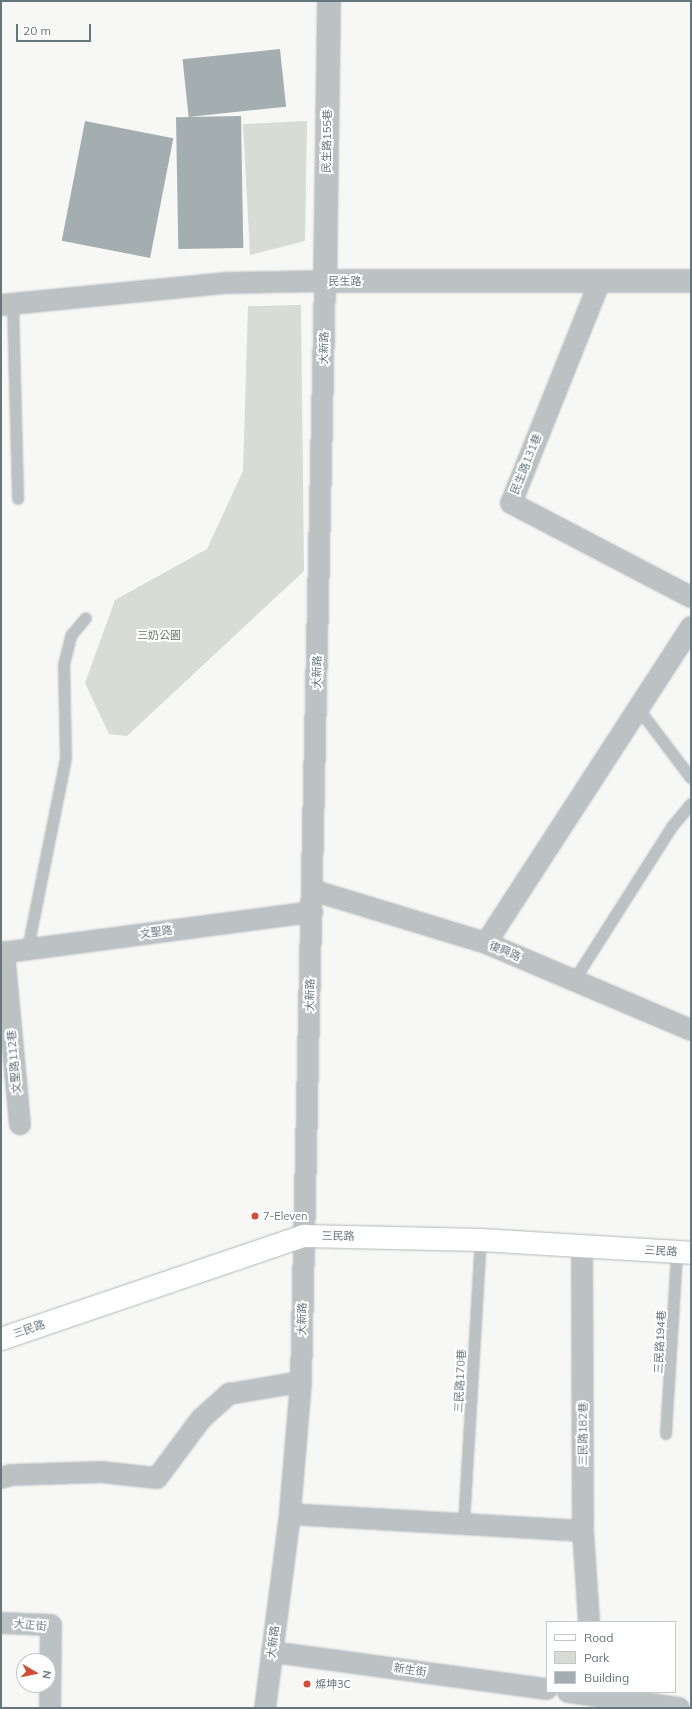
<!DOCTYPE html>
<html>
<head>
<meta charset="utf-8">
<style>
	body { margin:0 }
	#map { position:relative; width:692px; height:1709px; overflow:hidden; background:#f7f7f5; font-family:Mulish,"Noto Sans TC",sans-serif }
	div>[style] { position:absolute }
	.green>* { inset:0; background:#d8dcd4 }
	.building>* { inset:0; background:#a4aeb1; transform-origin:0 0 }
	.roads { filter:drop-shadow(0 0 1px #b1b8bb) drop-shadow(0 0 1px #b1b8bb) }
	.service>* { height:10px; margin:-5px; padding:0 5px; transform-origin:5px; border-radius:5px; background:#bcc2c4 }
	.minor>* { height:20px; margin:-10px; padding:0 10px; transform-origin:10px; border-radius:10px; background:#bcc2c4 }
	.tertiary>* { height:22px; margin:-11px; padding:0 11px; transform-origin:11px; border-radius:11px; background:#bcc2c4 }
	.secondary>* { height:22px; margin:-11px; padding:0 11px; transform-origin:11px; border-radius:11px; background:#fff }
	.dots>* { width:11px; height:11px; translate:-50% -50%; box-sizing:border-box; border:2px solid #fff; border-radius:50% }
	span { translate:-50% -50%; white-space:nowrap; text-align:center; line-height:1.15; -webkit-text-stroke:4px #fff; paint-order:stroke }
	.street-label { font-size:11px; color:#65767d }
	.park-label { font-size:11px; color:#697664 }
	.poi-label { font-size:11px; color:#65767d }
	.left { translate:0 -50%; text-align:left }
	.frame { position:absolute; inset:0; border:2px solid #65767d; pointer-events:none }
	.legend { position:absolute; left:546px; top:1621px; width:130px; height:72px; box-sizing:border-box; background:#fff; border:1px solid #c1c8cb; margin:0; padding:5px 7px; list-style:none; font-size:12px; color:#65767d }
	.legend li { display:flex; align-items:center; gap:8px; height:20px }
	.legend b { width:20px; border:1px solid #c1c8cb }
	.north { position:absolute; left:16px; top:1653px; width:40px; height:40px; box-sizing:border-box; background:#fff; border:1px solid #c1c8cb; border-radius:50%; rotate:99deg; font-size:11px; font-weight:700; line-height:16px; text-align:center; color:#65767d }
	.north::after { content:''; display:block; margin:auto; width:14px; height:18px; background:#d34b39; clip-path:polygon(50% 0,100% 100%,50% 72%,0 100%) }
	.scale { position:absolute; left:16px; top:24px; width:75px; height:18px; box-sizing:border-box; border:2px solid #65767d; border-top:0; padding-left:5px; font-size:12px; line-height:14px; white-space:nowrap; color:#65767d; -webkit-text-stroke:3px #fff; paint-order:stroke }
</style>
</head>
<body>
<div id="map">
	<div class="green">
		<i style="clip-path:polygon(307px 121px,305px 241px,250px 255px,243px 124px)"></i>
		<i style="clip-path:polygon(301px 305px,304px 571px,127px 736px,109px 734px,85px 683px,115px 600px,207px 549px,243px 471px,248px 306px)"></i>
	</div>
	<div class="building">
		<i style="left:280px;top:49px;width:58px;height:98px;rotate:84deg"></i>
		<i style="left:241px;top:116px;width:132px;height:65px;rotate:89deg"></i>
		<i style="left:85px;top:121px;width:90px;height:122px;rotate:11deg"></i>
	</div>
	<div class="roads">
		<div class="service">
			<i style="left:13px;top:304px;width:195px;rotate:88.5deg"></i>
			<i style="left:638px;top:708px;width:88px;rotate:52.9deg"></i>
			<i style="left:28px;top:949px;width:195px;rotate:-78.7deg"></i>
			<i style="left:66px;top:758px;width:93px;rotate:-91.2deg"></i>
			<i style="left:64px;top:665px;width:30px;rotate:-76deg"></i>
			<i style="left:71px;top:636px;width:23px;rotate:-50deg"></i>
			<i style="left:574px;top:981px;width:183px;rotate:-57.5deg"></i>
			<i style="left:672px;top:827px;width:30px;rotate:-50deg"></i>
			<i style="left:666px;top:1434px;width:182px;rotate:-86.5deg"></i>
			<i style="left:464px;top:1524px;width:285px;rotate:-86.6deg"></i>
		</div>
		<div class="minor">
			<i style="left:600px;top:281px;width:239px;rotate:111.8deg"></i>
			<i style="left:511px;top:503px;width:203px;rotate:27.6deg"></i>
			<i style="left:1px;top:305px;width:224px;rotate:-5.6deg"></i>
			<i style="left:224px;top:283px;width:101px;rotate:-1.1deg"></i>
			<i style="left:325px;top:281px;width:1101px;rotate:91.25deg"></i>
			<i style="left:301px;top:1382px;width:132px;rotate:94.8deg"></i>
			<i style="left:290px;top:1514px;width:196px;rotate:97.3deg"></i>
			<i style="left:312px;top:890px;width:182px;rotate:16.9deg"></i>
			<i style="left:486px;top:943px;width:223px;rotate:23deg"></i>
			<i style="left:486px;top:943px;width:377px;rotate:-57deg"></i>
			<i style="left:4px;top:952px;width:173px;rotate:84.7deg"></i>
			<i style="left:1px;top:953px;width:314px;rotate:-7.5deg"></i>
			<i style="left:582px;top:1245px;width:286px;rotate:89.8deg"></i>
			<i style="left:583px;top:1531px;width:91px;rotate:86.2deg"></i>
			<i style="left:1px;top:1478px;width:10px;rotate:-17deg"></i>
			<i style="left:11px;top:1475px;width:90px;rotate:-1.9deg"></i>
			<i style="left:101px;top:1472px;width:56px;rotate:6.1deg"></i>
			<i style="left:157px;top:1478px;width:74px;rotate:-53.3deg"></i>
			<i style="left:201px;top:1419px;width:38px;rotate:-42deg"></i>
			<i style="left:229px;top:1394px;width:73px;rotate:-9.5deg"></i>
			<i style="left:290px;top:1514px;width:293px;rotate:3.3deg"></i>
			<i style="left:1px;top:1623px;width:50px;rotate:2.3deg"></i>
			<i style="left:51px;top:1625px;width:83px;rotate:90.7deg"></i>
			<i style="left:272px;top:1652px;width:277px;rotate:7.7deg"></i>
			<i style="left:568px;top:1692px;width:112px;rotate:8.2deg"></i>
		</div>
		<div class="tertiary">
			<i style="left:329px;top:1px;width:280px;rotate:90.8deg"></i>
			<i style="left:325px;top:281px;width:366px"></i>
		</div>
		<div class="secondary">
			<i style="left:1px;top:1339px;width:320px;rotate:-18.8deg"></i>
			<i style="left:304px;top:1236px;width:177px;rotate:1.3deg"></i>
			<i style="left:481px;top:1240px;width:210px;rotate:3.5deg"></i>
		</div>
	</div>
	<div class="dots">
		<i style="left:255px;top:1216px;background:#d34b39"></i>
		<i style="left:307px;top:1684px;background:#d34b39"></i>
	</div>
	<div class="street-label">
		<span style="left:327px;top:141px;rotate:-89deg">民生路155巷</span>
		<span style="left:345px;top:281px">民生路</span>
		<span style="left:324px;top:348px;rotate:-89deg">大新路</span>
		<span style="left:526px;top:464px;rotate:-68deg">民生路131巷</span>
		<span style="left:317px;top:672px;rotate:-89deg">大新路</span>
		<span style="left:156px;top:932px;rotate:-8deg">文聖路</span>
		<span style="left:505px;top:951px;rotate:23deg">復興路</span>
		<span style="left:310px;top:995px;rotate:-89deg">大新路</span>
		<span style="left:14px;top:1062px;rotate:-95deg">文聖路112巷</span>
		<span style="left:338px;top:1236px;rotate:1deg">三民路</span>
		<span style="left:661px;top:1251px;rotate:4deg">三民路</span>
		<span style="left:302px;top:1319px;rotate:-89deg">大新路</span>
		<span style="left:29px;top:1329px;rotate:-19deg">三民路</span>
		<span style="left:660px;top:1342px;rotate:-87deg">三民路194巷</span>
		<span style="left:460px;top:1381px;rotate:-87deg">三民路170巷</span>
		<span style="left:583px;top:1434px;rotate:-90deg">三民路182巷</span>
		<span style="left:30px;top:1625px;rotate:6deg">大正街</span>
		<span style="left:273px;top:1642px;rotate:-83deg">大新路</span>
		<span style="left:410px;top:1670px;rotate:8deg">新生街</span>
	</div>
	<div class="park-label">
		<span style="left:159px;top:635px">三奶公園</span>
	</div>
	<div class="poi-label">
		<span class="left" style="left:263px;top:1216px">7-Eleven</span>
		<span class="left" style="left:315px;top:1684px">燦坤3C</span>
	</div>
	<div class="frame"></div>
	<ul class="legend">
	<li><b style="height:5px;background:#fff"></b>Road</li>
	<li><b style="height:11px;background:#d8dcd4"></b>Park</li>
	<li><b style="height:11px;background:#a4aeb1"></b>Building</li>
	</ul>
	<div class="north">N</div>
	<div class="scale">20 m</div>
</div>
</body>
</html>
